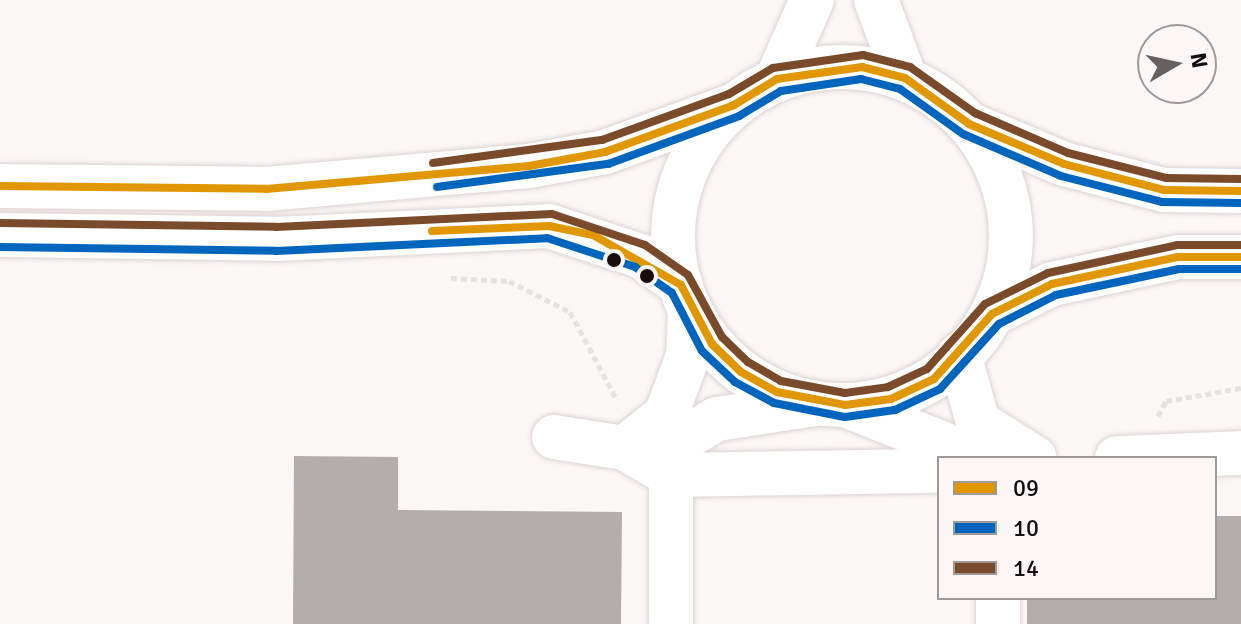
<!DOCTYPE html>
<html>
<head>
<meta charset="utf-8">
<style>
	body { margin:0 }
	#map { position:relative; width:1241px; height:624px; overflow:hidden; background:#fbf7f6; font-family:Signika,sans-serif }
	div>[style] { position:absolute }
	.building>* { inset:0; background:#b3adac }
	.path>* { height:5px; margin-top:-2.5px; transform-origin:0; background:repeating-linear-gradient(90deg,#e4e3e2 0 6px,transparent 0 10px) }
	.roads { filter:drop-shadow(0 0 2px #dcd3d2) drop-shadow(0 0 2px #dcd3d2) }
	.minor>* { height:44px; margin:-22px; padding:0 22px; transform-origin:22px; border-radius:22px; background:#fefefe }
	.major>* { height:44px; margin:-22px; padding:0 22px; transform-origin:22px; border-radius:22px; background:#fefefe }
	.major>.ring { margin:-22px; padding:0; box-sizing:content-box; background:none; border:44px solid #fefefe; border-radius:50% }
	.bus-1>* { height:8px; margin:-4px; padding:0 4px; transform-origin:4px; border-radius:4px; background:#e19701 }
	.bus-2>* { height:8px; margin:-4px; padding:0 4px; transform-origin:4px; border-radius:4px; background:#0065bd }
	.bus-3>* { height:8px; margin:-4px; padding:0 4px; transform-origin:4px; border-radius:4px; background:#7a4b2a }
	.dots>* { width:22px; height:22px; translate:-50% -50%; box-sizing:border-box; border:4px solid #fcf6f5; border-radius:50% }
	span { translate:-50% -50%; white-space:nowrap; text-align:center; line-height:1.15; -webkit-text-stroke:8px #fcf6f5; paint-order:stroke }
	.legend { position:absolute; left:937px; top:456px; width:280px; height:144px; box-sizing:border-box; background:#fcf6f5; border:2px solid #a19999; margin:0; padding:10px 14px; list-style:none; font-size:24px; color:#180e0e }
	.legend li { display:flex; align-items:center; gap:16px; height:40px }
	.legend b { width:40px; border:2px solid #a19999 }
	.north { position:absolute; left:1137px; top:24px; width:80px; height:80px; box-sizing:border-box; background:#fcf6f5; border:2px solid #a19999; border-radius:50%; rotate:81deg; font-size:22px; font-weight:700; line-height:32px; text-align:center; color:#180e0e }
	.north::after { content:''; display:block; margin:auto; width:28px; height:36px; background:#67605f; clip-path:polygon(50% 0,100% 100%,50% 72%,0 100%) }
</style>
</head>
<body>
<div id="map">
	<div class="building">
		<i style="clip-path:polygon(294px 456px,398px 457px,398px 510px,622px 512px,621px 624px,293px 624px)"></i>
		<i style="clip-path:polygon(1215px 516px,1241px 516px,1241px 624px,1027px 624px,1027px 598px,1215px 598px)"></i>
	</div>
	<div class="path">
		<i style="left:451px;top:278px;width:58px;rotate:3deg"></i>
		<i style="left:509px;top:281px;width:68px;rotate:26.9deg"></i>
		<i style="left:570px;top:312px;width:100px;rotate:61.9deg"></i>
		<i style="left:1158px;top:416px;width:17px;rotate:-62deg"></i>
		<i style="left:1166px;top:401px;width:76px;rotate:-9.8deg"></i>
	</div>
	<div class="roads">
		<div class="minor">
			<i style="left:876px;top:0;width:83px;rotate:69.6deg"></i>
			<i style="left:777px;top:79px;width:86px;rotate:-66.1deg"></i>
			<i style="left:959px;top:355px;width:70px;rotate:74.2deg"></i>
			<i style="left:978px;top:422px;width:67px;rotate:32.3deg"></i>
			<i style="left:845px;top:405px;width:144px;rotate:21.6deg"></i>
			<i style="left:554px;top:437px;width:71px;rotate:8.9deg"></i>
			<i style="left:624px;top:448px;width:54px;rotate:29.9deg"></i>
			<i style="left:671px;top:475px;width:268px;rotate:-0.9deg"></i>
			<i style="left:624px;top:448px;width:53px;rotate:-38.2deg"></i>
			<i style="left:666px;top:415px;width:63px;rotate:-69.6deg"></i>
			<i style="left:688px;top:356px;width:46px;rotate:-87.5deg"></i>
			<i style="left:1117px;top:458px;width:124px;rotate:-2.3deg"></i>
			<i style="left:671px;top:624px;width:149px;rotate:-90deg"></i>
			<i style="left:671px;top:475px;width:40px;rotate:-69deg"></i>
			<i style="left:685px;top:438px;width:37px;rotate:-31deg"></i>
			<i style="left:717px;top:419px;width:99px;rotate:-8.7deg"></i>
			<i style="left:998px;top:624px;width:26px;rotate:-90deg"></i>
		</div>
		<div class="major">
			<i class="ring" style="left:673px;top:67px;width:294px;height:294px"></i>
			<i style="left:969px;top:124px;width:103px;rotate:22.8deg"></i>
			<i style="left:1064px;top:164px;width:103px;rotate:14.6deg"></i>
			<i style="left:1164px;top:190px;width:77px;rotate:0.7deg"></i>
			<i style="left:0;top:186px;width:266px;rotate:0.6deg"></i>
			<i style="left:266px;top:189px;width:264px;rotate:-5deg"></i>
			<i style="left:529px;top:166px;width:77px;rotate:-10.4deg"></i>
			<i style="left:605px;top:152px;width:135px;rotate:-19.9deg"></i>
			<i style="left:0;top:235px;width:276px;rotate:0.8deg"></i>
			<i style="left:276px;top:239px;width:273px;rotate:-2.7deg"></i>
			<i style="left:549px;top:226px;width:96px;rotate:18.2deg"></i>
			<i style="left:640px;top:256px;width:50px;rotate:35.3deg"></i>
			<i style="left:992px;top:314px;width:67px;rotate:-26.6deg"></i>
			<i style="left:1052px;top:284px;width:129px;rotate:-12.1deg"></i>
			<i style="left:1178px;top:257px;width:63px"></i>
		</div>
	</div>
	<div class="bus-1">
		<i style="left:0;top:186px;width:266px;rotate:0.6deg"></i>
		<i style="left:266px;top:189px;width:264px;rotate:-5deg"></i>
		<i style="left:529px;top:166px;width:77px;rotate:-10.4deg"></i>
		<i style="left:605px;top:152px;width:137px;rotate:-20deg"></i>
		<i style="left:734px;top:105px;width:50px;rotate:-31.2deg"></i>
		<i style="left:777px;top:79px;width:86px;rotate:-8deg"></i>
		<i style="left:862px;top:67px;width:44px;rotate:14.3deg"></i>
		<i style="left:905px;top:78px;width:79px;rotate:35.7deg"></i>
		<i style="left:969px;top:124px;width:103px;rotate:22.8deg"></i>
		<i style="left:1064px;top:164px;width:103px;rotate:14.6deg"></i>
		<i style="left:1164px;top:190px;width:77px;rotate:0.7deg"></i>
		<i style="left:432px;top:231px;width:117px;rotate:-2.4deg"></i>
		<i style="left:549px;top:226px;width:45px;rotate:11.6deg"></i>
		<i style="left:593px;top:235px;width:101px;rotate:29.6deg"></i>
		<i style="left:681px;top:285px;width:67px;rotate:62.3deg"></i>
		<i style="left:712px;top:344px;width:40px;rotate:44deg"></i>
		<i style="left:741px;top:372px;width:41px;rotate:29.1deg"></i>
		<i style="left:777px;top:392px;width:69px;rotate:10.8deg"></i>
		<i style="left:845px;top:405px;width:46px;rotate:-7.4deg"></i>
		<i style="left:891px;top:399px;width:47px;rotate:-24.9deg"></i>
		<i style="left:934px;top:379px;width:87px;rotate:-48.3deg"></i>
		<i style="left:992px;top:314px;width:67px;rotate:-26.6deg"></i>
		<i style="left:1052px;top:284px;width:129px;rotate:-12.1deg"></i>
		<i style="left:1178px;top:257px;width:63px"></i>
	</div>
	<div class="bus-2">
		<i style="left:437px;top:187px;width:173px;rotate:-7.7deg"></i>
		<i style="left:608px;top:164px;width:140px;rotate:-20.1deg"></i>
		<i style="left:739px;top:116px;width:49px;rotate:-30.8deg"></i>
		<i style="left:781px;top:91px;width:81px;rotate:-8.5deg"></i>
		<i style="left:861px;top:79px;width:40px;rotate:14.4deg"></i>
		<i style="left:900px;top:89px;width:77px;rotate:35.5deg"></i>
		<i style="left:963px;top:134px;width:107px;rotate:23.2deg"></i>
		<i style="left:1061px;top:176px;width:104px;rotate:14.4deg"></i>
		<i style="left:1162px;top:202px;width:79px;rotate:0.7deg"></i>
		<i style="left:0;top:247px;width:276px;rotate:0.8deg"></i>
		<i style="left:276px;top:251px;width:271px;rotate:-2.7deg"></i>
		<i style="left:547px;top:238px;width:93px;rotate:18.2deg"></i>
		<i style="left:635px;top:267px;width:45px;rotate:35.1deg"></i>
		<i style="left:672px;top:293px;width:65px;rotate:62.7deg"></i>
		<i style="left:702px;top:351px;width:45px;rotate:43.2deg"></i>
		<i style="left:735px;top:382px;width:44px;rotate:28.3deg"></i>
		<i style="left:774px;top:403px;width:72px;rotate:11.2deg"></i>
		<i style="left:845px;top:417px;width:50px;rotate:-8deg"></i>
		<i style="left:895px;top:410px;width:50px;rotate:-25deg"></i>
		<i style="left:940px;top:389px;width:88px;rotate:-47.8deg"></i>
		<i style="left:999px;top:324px;width:64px;rotate:-27deg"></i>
		<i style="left:1056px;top:295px;width:126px;rotate:-11.9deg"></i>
		<i style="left:1179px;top:269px;width:62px"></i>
	</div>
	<div class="bus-3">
		<i style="left:433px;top:163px;width:171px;rotate:-7.8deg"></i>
		<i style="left:602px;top:140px;width:135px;rotate:-19.9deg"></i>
		<i style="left:729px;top:94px;width:51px;rotate:-30.6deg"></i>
		<i style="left:773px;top:68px;width:91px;rotate:-8.2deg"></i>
		<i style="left:863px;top:55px;width:49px;rotate:14.3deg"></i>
		<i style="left:910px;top:67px;width:80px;rotate:35.3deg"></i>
		<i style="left:975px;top:113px;width:101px;rotate:23.3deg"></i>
		<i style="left:1068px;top:153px;width:101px;rotate:14.3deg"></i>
		<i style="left:1166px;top:178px;width:75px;rotate:0.8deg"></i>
		<i style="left:0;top:223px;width:276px;rotate:0.8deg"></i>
		<i style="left:276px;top:227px;width:276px;rotate:-2.7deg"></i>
		<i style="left:552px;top:214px;width:98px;rotate:18.4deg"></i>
		<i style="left:645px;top:245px;width:52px;rotate:34.9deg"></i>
		<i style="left:688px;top:275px;width:71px;rotate:61.3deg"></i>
		<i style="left:722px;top:337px;width:36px;rotate:44deg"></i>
		<i style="left:748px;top:362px;width:38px;rotate:30deg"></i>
		<i style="left:781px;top:381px;width:65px;rotate:10.6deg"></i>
		<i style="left:845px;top:393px;width:43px;rotate:-7.9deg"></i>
		<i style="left:888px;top:387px;width:43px;rotate:-24.8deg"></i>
		<i style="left:927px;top:369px;width:87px;rotate:-48.3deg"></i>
		<i style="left:985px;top:304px;width:70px;rotate:-26.2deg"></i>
		<i style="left:1048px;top:273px;width:132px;rotate:-12.2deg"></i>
		<i style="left:1177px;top:245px;width:64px"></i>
	</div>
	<div class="dots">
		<i style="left:614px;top:260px;background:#180e0e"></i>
		<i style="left:647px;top:276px;background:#180e0e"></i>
	</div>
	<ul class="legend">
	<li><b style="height:10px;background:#e19701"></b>09</li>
	<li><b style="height:10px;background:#0065bd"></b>10</li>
	<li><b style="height:10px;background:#7a4b2a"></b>14</li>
	</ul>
	<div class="north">N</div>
</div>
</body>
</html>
